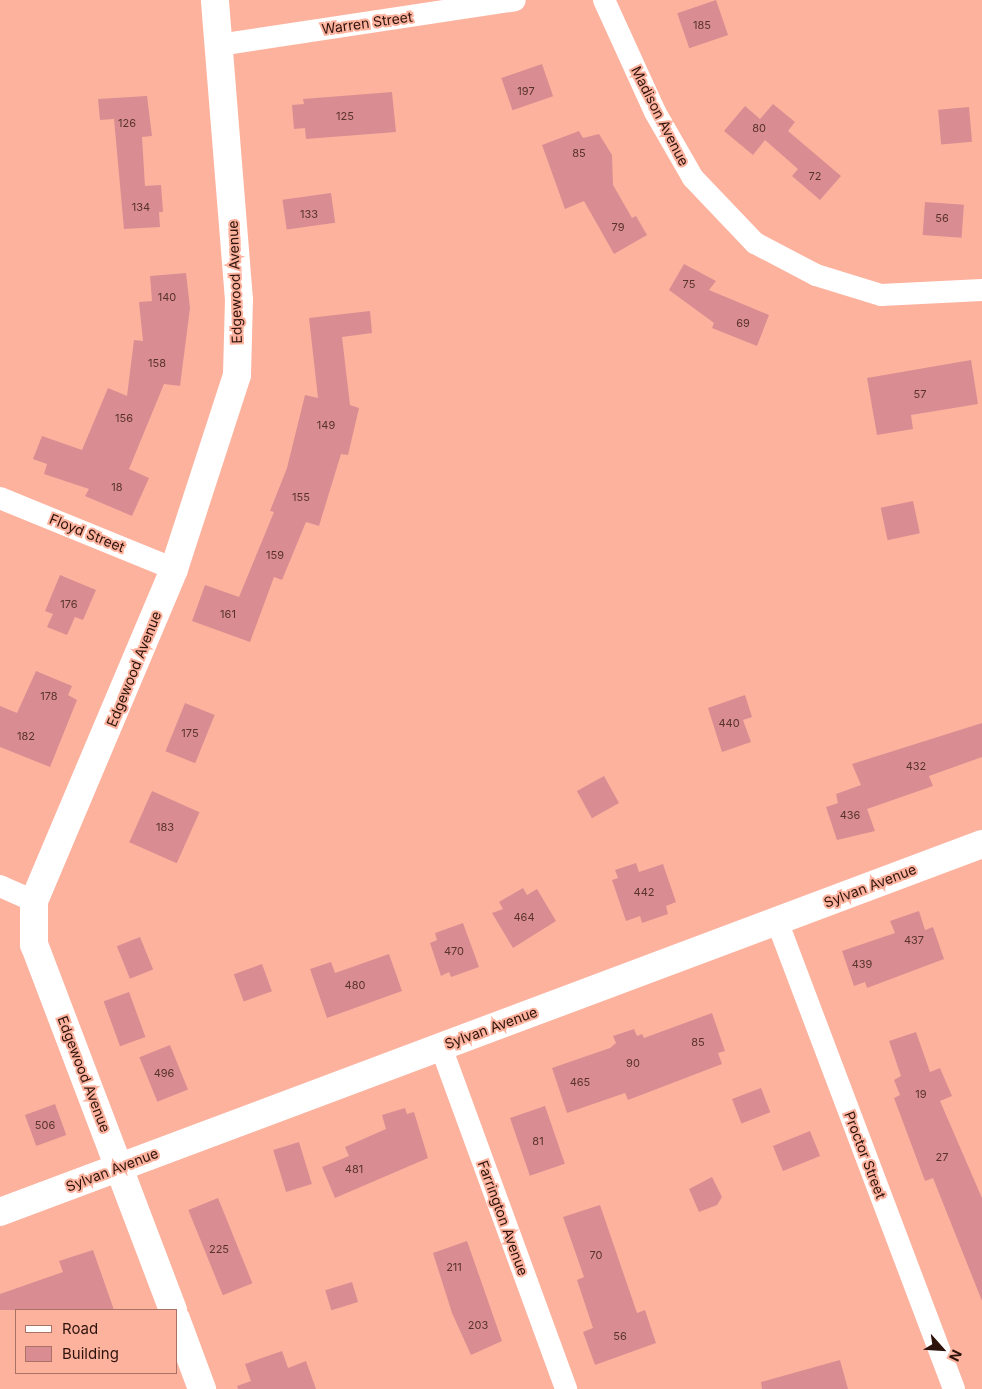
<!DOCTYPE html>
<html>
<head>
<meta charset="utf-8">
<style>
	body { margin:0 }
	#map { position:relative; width:982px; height:1389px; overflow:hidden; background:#fdb29e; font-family:Inter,sans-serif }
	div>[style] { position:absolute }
	.building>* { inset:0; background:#d98d92; transform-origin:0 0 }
	.street>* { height:22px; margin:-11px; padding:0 11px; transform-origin:11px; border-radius:11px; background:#fff }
	.secondary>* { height:28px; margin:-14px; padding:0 14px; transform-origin:14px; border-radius:14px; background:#fff }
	span { translate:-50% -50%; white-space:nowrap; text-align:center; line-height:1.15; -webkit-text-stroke:4px #fdb29e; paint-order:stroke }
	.number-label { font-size:11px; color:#59322e }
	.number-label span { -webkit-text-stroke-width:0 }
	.street-label { font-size:14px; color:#2e130c }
	.legend { position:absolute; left:15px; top:1309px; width:162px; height:65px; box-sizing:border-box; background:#fdb29e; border:1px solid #aa7264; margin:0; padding:6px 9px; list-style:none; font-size:15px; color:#2e130c }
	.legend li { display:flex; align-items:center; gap:10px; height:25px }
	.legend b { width:25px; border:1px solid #aa7264 }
	.north { position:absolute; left:917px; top:1324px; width:50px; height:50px; -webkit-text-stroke:4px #fdb29e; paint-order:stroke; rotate:116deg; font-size:14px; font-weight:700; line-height:20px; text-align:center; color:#2e130c }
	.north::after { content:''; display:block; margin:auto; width:18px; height:22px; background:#2e130c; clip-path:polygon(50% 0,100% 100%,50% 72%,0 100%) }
</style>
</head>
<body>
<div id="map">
	<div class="building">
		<i style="left:716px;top:0;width:37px;height:41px;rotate:71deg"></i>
		<i style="left:542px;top:64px;width:34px;height:43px;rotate:71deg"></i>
		<i style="clip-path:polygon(392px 92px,396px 132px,306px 139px,305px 128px,294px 129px,292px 105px,304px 104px,303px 99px)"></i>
		<i style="clip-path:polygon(147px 96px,152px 136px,142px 137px,145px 186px,161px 185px,163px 212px,159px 212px,160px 227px,124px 229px,114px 119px,100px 120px,98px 99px)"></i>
		<i style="clip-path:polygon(773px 104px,795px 122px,788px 131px,841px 176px,820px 200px,792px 176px,798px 169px,765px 140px,753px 155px,724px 131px,745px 106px,760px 119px)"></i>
		<i style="left:969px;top:107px;width:35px;height:31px;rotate:85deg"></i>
		<i style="clip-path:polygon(579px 131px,583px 138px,599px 134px,612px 155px,613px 185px,632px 218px,636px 216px,647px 235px,614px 254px,584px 201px,565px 209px,542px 145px)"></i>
		<i style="left:331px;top:193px;width:30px;height:49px;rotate:82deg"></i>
		<i style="left:925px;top:202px;width:39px;height:33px;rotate:4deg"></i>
		<i style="clip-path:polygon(684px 264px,716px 281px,709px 290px,769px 315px,757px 346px,712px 328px,714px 323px,669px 290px)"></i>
		<i style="clip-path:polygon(186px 273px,190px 308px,180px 386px,164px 384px,129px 469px,149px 478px,132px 516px,85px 496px,89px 489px,44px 474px,47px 464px,33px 459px,42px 436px,82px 450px,108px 388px,127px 396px,134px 340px,143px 341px,139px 302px,152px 301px,150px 276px)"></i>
		<i style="clip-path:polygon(370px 311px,372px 333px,342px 337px,350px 405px,359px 408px,348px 455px,341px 454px,319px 526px,306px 522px,282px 580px,274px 577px,250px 642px,192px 621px,205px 585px,239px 597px,274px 512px,270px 511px,287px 468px,305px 395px,318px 398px,309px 318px)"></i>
		<i style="clip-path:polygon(971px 360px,978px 404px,911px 415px,913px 429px,877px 435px,867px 378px)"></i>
		<i style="left:913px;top:501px;width:33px;height:33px;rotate:78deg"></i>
		<i style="clip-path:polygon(60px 575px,96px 590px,83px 620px,75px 617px,67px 635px,47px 627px,53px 614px,45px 611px)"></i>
		<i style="clip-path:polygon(36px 671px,72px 686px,68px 695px,77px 700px,50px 767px,0 747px,0 706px,17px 713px)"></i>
		<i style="clip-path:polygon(745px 695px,752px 717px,743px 720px,751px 742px,722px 752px,708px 708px)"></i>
		<i style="left:185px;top:703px;width:32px;height:52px;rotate:22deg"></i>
		<i style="clip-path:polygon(982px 723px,982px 757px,929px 776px,933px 786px,867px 809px,875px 831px,837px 840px,826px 807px,838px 803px,836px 794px,861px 785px,852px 764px)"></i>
		<i style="left:604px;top:776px;width:31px;height:31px;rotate:61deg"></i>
		<i style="left:152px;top:791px;width:52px;height:56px;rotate:24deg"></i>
		<i style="clip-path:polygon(636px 863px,639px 872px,663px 864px,676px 902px,666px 906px,668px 914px,642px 923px,640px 916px,626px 921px,612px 880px,618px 878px,615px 870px)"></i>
		<i style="clip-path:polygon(523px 888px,527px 895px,537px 889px,556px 921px,513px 948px,492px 913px,503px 909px,499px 902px)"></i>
		<i style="clip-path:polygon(919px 911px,925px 930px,933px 927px,944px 959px,867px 988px,865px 982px,854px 986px,842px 951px,895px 933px,890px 921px)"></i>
		<i style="clip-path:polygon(463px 923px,479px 967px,451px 977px,449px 972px,441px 976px,430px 943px,437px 940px,435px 933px)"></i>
		<i style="left:140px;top:937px;width:35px;height:25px;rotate:68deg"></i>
		<i style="clip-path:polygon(389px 954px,402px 991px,327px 1018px,310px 969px,331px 962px,335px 973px)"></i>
		<i style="left:262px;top:964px;width:29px;height:30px;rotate:70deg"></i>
		<i style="left:129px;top:992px;width:48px;height:27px;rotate:70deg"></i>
		<i style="clip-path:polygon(712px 1013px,725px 1051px,718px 1053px,722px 1064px,628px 1100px,625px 1093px,567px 1113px,552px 1068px,610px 1048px,616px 1043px,613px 1036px,634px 1029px,637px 1036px,642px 1034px,644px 1038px)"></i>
		<i style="clip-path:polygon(916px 1032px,930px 1072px,940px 1068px,952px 1096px,940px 1101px,982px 1198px,982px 1301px,933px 1178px,925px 1181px,894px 1098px,900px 1095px,894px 1080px,901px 1076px,889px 1041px)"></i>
		<i style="left:170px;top:1045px;width:48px;height:33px;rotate:68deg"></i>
		<i style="left:761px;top:1088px;width:26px;height:31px;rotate:69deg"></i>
		<i style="left:55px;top:1104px;width:33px;height:32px;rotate:70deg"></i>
		<i style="left:545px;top:1106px;width:61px;height:37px;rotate:71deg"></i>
		<i style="clip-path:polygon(405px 1108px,407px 1114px,414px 1112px,428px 1158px,335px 1198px,322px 1167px,349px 1156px,345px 1147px,386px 1129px,382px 1115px)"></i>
		<i style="left:810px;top:1131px;width:27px;height:40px;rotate:68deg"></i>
		<i style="left:299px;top:1142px;width:44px;height:27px;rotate:73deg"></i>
		<i style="clip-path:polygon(712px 1177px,722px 1197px,717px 1205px,699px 1212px,689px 1189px)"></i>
		<i style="left:218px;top:1198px;width:92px;height:32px;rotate:68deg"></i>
		<i style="clip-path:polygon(600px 1205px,637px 1313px,645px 1310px,656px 1343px,595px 1365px,583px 1332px,593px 1328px,577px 1280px,584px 1277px,563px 1217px)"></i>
		<i style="clip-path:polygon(467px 1241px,502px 1341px,471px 1355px,452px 1313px,433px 1253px)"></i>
		<i style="clip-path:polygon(93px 1250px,114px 1310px,0 1310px,0 1294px,63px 1272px,59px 1261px)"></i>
		<i style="left:352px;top:1282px;width:21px;height:28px;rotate:73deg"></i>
		<i style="clip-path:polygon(282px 1351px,288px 1368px,306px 1361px,316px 1389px,238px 1389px,237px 1386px,251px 1381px,245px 1364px)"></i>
		<i style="clip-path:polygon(840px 1360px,848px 1389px,762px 1389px,761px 1382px)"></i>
	</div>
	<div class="street">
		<i style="left:604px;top:0;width:123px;rotate:65.5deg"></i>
		<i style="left:655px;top:112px;width:76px;rotate:60.1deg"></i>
		<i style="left:693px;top:178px;width:90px;rotate:46.4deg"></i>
		<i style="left:755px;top:243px;width:69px;rotate:27.7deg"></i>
		<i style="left:816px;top:275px;width:68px;rotate:17.1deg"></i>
		<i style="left:881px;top:295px;width:101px;rotate:-2.8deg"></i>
		<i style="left:219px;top:45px;width:299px;rotate:-8.6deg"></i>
		<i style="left:0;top:498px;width:188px;rotate:22.2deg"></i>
		<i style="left:0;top:886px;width:37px;rotate:24deg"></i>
		<i style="left:777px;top:921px;width:500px;rotate:69.28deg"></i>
		<i style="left:441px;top:1047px;width:364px;rotate:69.9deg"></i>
	</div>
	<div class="secondary">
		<i style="left:0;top:1212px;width:1049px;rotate:-20.54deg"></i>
		<i style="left:173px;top:1310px;width:391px;rotate:-110.8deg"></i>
		<i style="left:34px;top:945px;width:44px;rotate:-90deg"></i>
		<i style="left:34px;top:901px;width:360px;rotate:-67.1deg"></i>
		<i style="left:174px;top:569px;width:204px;rotate:-72deg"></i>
		<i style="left:237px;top:375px;width:75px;rotate:-88.5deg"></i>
		<i style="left:239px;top:300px;width:301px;rotate:-94.6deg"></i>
		<i style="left:176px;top:1319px;width:75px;rotate:69.6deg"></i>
	</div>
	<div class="number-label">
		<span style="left:702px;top:25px">185</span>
		<span style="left:526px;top:91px">197</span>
		<span style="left:345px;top:116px">125</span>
		<span style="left:127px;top:123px">126</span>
		<span style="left:759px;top:128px">80</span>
		<span style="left:579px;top:153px">85</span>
		<span style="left:815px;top:176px">72</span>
		<span style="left:141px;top:207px">134</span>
		<span style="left:309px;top:214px">133</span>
		<span style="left:942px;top:218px">56</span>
		<span style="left:618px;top:227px">79</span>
		<span style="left:689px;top:284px">75</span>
		<span style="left:167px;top:297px">140</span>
		<span style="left:743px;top:323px">69</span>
		<span style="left:157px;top:363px">158</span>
		<span style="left:920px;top:394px">57</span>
		<span style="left:124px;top:418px">156</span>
		<span style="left:326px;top:425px">149</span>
		<span style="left:117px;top:487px">18</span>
		<span style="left:301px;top:497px">155</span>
		<span style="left:275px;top:555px">159</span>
		<span style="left:69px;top:604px">176</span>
		<span style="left:228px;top:614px">161</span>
		<span style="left:49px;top:696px">178</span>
		<span style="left:729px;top:723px">440</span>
		<span style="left:190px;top:733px">175</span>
		<span style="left:26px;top:736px">182</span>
		<span style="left:916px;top:766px">432</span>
		<span style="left:850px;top:815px">436</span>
		<span style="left:165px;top:827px">183</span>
		<span style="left:644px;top:892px">442</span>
		<span style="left:524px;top:917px">464</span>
		<span style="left:914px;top:940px">437</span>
		<span style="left:454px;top:951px">470</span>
		<span style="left:862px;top:964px">439</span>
		<span style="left:355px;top:985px">480</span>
		<span style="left:698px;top:1042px">85</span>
		<span style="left:633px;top:1063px">90</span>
		<span style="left:164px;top:1073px">496</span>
		<span style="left:580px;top:1082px">465</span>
		<span style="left:921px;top:1094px">19</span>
		<span style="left:45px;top:1125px">506</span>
		<span style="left:538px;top:1141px">81</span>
		<span style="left:942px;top:1157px">27</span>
		<span style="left:354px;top:1169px">481</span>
		<span style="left:219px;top:1249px">225</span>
		<span style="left:596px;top:1255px">70</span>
		<span style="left:454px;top:1267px">211</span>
		<span style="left:478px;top:1325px">203</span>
		<span style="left:620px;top:1336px">56</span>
	</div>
	<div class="street-label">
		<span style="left:367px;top:23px;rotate:-8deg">Warren Street</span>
		<span style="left:660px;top:116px;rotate:63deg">Madison Avenue</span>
		<span style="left:235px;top:282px;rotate:-92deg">Edgewood Avenue</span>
		<span style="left:87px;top:533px;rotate:22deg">Floyd Street</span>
		<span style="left:134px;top:669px;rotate:-68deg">Edgewood Avenue</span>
		<span style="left:870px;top:886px;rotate:-21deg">Sylvan Avenue</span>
		<span style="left:491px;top:1028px;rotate:-20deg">Sylvan Avenue</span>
		<span style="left:84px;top:1074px;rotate:69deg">Edgewood Avenue</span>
		<span style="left:865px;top:1155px;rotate:69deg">Proctor Street</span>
		<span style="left:112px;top:1170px;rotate:-21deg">Sylvan Avenue</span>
		<span style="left:503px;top:1218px;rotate:70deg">Farrington Avenue</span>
	</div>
	<ul class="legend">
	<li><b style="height:6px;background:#fff"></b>Road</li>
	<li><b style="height:14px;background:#d98d92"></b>Building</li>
	</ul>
	<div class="north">N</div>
</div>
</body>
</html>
